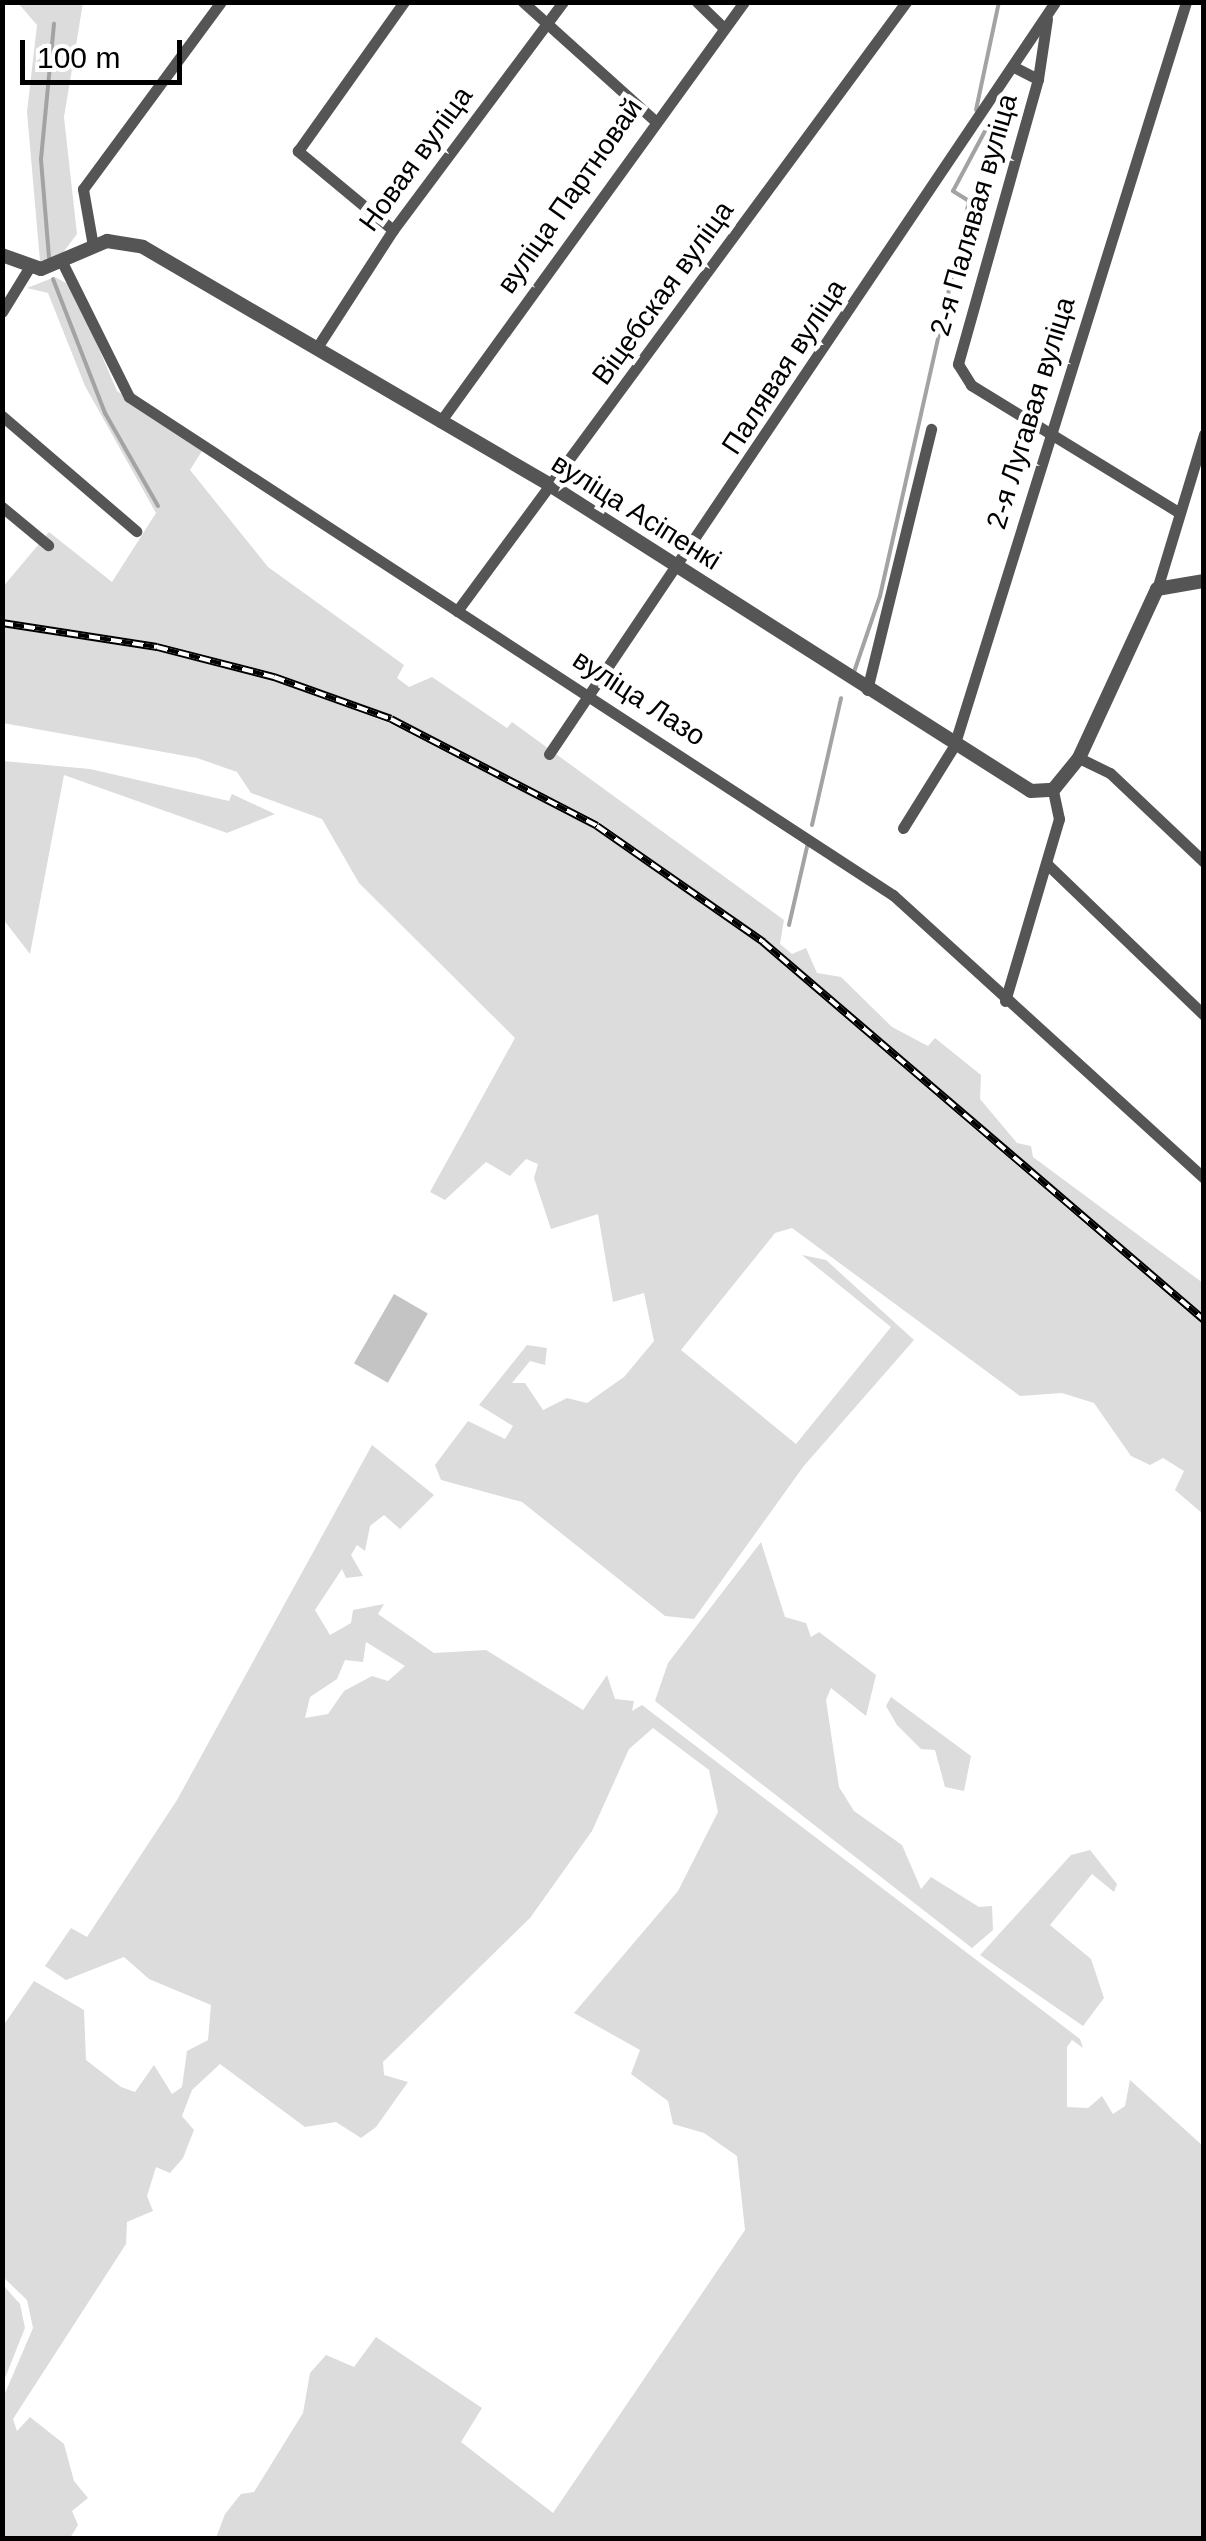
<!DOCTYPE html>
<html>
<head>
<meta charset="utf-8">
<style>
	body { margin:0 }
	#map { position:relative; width:1206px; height:2541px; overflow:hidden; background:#fff; font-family:Arial,sans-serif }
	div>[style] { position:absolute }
	.green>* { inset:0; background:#dcdcdc }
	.stream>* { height:4px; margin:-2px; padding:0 2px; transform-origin:2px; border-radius:2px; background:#a3a3a3 }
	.building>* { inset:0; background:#c4c4c4; transform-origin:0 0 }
	.minor>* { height:11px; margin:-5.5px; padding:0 5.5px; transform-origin:5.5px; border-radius:5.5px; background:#555 }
	.tertiary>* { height:14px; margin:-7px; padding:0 7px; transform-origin:7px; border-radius:7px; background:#555 }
	.rail>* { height:8px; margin-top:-4px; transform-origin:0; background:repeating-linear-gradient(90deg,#fff 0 11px,#000 0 22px); box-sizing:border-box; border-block:2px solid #000 }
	span { translate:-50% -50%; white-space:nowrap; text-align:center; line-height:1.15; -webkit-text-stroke:9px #fff; paint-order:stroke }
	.street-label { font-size:28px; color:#000 }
	.frame { position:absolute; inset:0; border:5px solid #000; pointer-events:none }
	.scale { position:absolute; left:20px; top:40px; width:162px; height:45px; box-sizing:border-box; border:5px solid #000; border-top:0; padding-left:12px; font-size:30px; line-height:35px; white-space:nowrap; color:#000; -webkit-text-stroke:8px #fff; paint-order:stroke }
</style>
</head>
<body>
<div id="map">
	<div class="green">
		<i style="clip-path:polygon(18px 3px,83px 3px,64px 117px,77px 234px,59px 258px,40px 261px,27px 112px,37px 25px)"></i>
		<i style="clip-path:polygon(55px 277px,72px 286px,117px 391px,202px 451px,190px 470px,268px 567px,404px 665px,397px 678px,409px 687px,432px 677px,507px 728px,512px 722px,784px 920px,780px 944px,792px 954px,806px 948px,817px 973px,841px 977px,892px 1027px,928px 1046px,935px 1038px,981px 1075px,980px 1099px,1017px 1143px,1031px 1146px,1033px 1157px,1203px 1283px,1203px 1315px,765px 939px,599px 822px,393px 716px,275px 673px,158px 643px,3px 619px,2px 588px,49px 532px,112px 582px,156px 513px,85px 386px,48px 293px,27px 288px)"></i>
		<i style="clip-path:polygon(3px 627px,157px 651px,273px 680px,389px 723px,595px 829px,760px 945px,1203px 1325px,1203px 1514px,1175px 1490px,1184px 1471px,1163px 1458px,1150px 1465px,1131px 1456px,1094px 1403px,1062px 1393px,1020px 1396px,792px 1228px,775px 1233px,681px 1350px,796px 1444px,891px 1327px,802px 1255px,826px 1260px,914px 1340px,803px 1467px,694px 1619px,665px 1616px,522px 1502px,441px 1480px,435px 1465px,468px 1421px,505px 1439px,513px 1426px,479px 1405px,527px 1345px,547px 1348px,545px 1365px,530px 1361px,512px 1383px,525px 1383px,543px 1410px,567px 1398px,587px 1403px,624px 1377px,654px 1341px,644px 1293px,613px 1302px,598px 1214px,551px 1229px,534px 1178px,538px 1164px,526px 1159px,510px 1176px,486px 1162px,445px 1200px,430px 1192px,515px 1038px,359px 883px,322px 819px,251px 793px,237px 772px,197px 758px,3px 723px)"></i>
		<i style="clip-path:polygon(3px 761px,90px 769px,229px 801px,232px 794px,275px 814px,227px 833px,64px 775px,30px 954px,3px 919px)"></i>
		<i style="clip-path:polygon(evenodd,372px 1445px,434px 1495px,400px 1529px,384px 1515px,370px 1526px,365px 1551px,357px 1545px,351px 1555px,363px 1576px,346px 1578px,342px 1569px,315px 1610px,330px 1635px,351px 1623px,353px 1610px,384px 1604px,378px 1614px,434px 1653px,486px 1650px,583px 1710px,607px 1675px,615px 1699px,634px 1701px,632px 1711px,642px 1705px,1080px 2039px,1083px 2048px,1072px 2040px,1067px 2047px,1067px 2107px,1088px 2108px,1102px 2096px,1113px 2114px,1125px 2106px,1130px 2080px,1203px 2146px,1203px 2538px,216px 2538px,225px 2514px,241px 2494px,254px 2492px,303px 2413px,310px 2373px,326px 2355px,354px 2367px,376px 2337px,482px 2408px,461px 2442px,553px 2513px,745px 2230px,737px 2156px,704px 2133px,673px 2124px,668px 2101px,631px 2074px,640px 2050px,574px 2013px,678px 1891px,718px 1812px,709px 1770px,653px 1728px,629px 1749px,592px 1831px,530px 1918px,383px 2062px,384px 2075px,408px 2082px,376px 2127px,361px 2138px,336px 2122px,305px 2127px,220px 2064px,192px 2090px,182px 2116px,194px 2130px,183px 2158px,170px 2173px,156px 2167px,147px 2196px,153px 2211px,127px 2222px,126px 2244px,13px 2419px,17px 2431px,30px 2417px,64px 2444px,74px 2481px,88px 2498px,72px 2511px,78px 2525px,70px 2538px,3px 2538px,3px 2398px,33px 2328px,27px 2300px,3px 2277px,3px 2026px,34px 1981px,84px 2010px,86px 2060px,121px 2087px,135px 2092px,154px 2065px,172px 2094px,182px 2087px,187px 2051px,208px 2040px,211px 2005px,149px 1979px,124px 1957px,66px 1980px,45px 1966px,71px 1928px,87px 1937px,177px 1800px,372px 1445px,366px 1642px,405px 1666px,388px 1681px,372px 1676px,344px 1691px,328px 1714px,305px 1718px,310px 1697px,337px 1679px,345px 1660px,363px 1662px,366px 1642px)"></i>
		<i style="clip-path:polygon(761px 1542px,785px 1617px,806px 1623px,811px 1637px,819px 1632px,876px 1675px,866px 1716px,831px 1688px,826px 1700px,839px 1787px,854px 1811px,902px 1845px,921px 1889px,931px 1877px,979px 1907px,992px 1906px,993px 1930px,972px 1948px,655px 1701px,668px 1663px)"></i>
		<i style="clip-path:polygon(891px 1697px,971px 1756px,964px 1791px,945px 1787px,935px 1750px,921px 1749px,897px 1725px,886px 1706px)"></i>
		<i style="clip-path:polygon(1090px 1850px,1117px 1884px,1114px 1892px,1092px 1874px,1050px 1925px,1091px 1959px,1104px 1998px,1083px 2026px,980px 1955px,1071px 1855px)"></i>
		<i style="clip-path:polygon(3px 2285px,20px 2304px,25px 2328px,3px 2383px)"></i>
	</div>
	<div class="stream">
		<i style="left:976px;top:110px;width:110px;rotate:-78deg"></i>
		<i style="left:49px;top:257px;width:98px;rotate:-94.7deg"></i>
		<i style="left:41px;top:159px;width:136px;rotate:-84.5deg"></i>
		<i style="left:53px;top:279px;width:144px;rotate:68.8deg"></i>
		<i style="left:105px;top:413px;width:107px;rotate:60.3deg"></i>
		<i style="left:853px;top:675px;width:83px;rotate:-71.1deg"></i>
		<i style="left:880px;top:596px;width:405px;rotate:-77.3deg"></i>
		<i style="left:969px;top:201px;width:19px;rotate:-148deg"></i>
		<i style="left:953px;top:191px;width:68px;rotate:-61.9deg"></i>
		<i style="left:812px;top:825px;width:130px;rotate:-77.1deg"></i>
		<i style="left:789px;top:925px;width:84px;rotate:-77deg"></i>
	</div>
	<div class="building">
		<i style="left:394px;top:1294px;width:39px;height:80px;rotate:30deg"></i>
	</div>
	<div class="minor">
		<i style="left:523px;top:2px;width:176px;rotate:42deg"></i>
		<i style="left:697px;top:2px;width:37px;rotate:44deg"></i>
		<i style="left:1014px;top:67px;width:27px;rotate:27deg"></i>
		<i style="left:1038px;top:79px;width:296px;rotate:105.7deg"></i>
		<i style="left:958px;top:364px;width:25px;rotate:58deg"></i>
		<i style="left:971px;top:385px;width:243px;rotate:31.5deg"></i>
		<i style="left:1038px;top:79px;width:61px;rotate:-81.5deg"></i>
		<i style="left:393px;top:230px;width:124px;rotate:-140.3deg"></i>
		<i style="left:298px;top:151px;width:183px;rotate:-54.6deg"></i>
		<i style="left:93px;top:246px;width:58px;rotate:-100deg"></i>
		<i style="left:83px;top:189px;width:232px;rotate:-53.6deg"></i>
		<i style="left:63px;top:264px;width:148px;rotate:63.6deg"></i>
		<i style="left:129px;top:397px;width:912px;rotate:33.1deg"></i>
		<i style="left:893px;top:895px;width:420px;rotate:42.3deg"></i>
		<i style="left:2px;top:312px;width:52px;rotate:-58.5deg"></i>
		<i style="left:316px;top:349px;width:142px;rotate:-57.1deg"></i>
		<i style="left:393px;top:230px;width:284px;rotate:-53.3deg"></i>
		<i style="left:2px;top:416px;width:177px;rotate:40.6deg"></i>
		<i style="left:440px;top:422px;width:518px;rotate:-54.1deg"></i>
		<i style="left:2px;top:507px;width:60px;rotate:39.6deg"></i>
		<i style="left:1157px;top:589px;width:162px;rotate:-73.1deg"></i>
		<i style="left:457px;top:611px;width:757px;rotate:-53.6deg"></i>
		<i style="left:867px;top:690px;width:269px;rotate:-76.2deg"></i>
		<i style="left:549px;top:754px;width:906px;rotate:-56.06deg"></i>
		<i style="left:1079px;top:758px;width:34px;rotate:26deg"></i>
		<i style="left:1110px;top:773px;width:129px;rotate:43.4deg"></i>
		<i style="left:903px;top:828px;width:97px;rotate:-58.1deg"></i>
		<i style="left:954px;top:746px;width:779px;rotate:-72.68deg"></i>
		<i style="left:1048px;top:865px;width:216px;rotate:43.9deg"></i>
		<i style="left:1005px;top:1001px;width:190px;rotate:-73.5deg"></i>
		<i style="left:1059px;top:819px;width:30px;rotate:-102deg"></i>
	</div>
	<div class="tertiary">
		<i style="left:2px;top:255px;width:41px;rotate:19.7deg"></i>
		<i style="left:41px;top:269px;width:72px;rotate:-23deg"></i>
		<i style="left:107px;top:241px;width:36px;rotate:9deg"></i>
		<i style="left:143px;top:247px;width:475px;rotate:30.3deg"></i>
		<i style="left:553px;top:487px;width:566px;rotate:32.46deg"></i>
		<i style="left:1031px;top:791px;width:22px;rotate:-3deg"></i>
		<i style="left:1053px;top:790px;width:41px;rotate:-50.9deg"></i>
		<i style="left:1079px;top:758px;width:186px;rotate:-65.2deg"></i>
		<i style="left:1157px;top:589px;width:48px;rotate:-9.7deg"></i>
	</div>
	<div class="rail">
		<i style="left:2px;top:623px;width:157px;rotate:8.8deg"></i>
		<i style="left:157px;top:647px;width:121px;rotate:14.4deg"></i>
		<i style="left:274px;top:677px;width:124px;rotate:19.7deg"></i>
		<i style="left:391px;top:719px;width:232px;rotate:27.4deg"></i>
		<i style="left:597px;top:826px;width:203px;rotate:34.9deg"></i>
		<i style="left:763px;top:942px;width:581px;rotate:40.6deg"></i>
	</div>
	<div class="street-label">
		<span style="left:416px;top:159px;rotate:-54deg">Новая вуліца</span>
		<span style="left:570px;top:196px;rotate:-55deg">вуліца Партновай</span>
		<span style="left:974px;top:215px;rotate:-74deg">2-я Палявая вуліца</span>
		<span style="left:663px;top:293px;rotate:-54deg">Віцебская вуліца</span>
		<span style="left:784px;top:367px;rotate:-57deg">Палявая вуліца</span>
		<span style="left:1031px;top:413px;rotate:-73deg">2-я Лугавая вуліца</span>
		<span style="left:636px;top:512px;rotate:32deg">вуліца Асіпенкі</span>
		<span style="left:639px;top:698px;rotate:33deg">вуліца Лазо</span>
	</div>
	<div class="frame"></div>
	<div class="scale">100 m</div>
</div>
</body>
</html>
